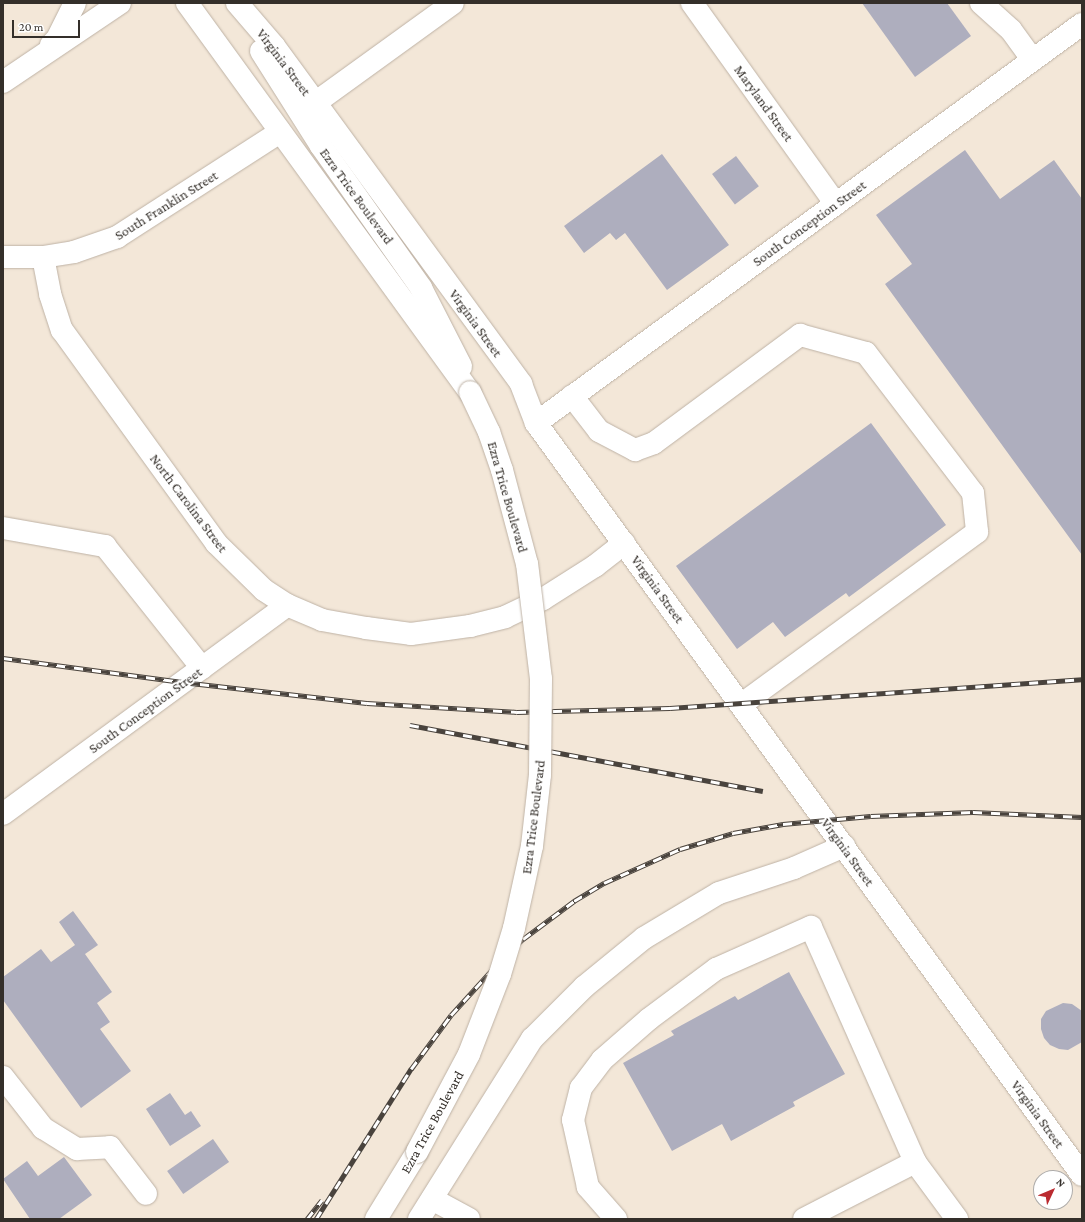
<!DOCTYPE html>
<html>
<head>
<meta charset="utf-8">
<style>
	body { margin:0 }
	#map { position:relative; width:1085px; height:1222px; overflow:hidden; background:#f3e7d8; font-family:"Crimson Pro",serif }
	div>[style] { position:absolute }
	.building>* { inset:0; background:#aeaebe; transform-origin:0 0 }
	.roads { filter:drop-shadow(0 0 1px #beb2a5) drop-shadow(0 0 1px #beb2a5) }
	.minor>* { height:22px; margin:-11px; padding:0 11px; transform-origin:11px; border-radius:11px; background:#fff }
	.highway>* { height:22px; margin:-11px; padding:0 11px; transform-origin:11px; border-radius:11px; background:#fff }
	.rail>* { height:4.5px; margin-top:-2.25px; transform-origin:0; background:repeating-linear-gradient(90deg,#fff 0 9px,#49433d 0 18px); box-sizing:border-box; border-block:1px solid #49433d }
	.bridges { filter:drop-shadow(0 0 1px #beb2a5) drop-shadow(0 0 1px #beb2a5) }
	.minor-bridge>* { height:22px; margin:-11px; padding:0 11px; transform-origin:11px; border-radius:11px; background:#fff }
	span { translate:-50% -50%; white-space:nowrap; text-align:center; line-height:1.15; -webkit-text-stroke:4px #fff; paint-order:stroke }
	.street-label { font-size:14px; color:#342f2a }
	.frame { position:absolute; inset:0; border:4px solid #342f2a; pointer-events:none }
	.north { position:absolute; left:1033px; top:1170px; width:40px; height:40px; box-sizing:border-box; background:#fff; border:1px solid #aeacaa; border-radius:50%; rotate:46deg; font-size:11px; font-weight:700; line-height:16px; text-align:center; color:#342f2a }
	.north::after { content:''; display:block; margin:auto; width:14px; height:18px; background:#bb2b30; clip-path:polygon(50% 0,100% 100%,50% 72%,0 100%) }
	.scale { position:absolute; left:12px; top:20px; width:68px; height:18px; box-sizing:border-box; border:2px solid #342f2a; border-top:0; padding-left:5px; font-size:12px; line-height:14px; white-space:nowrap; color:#342f2a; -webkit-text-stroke:3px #fff; paint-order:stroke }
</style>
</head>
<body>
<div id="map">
	<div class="building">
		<i style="clip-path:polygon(862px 3px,947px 3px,971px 36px,915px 77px)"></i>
		<i style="clip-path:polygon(965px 150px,1000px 199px,1054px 160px,1082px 199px,1082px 555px,885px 284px,912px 264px,876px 215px)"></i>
		<i style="clip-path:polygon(662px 154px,729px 245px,667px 290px,625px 233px,616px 240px,610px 233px,584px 253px,564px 226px)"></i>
		<i style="left:736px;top:156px;width:38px;height:30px;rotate:53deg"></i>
		<i style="clip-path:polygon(871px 423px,946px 525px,849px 597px,846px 593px,785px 637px,773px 622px,737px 649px,676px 566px)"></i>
		<i style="clip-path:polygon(73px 911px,98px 945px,85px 954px,112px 992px,97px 1003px,110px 1022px,100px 1029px,131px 1071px,81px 1108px,3px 1000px,3px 977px,41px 949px,51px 962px,75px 945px,59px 922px)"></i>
		<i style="clip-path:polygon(789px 972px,845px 1074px,793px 1102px,795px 1106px,731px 1141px,722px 1124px,672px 1151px,623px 1063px,674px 1035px,671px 1031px,735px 996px,738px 1000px)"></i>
		<i style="clip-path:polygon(1063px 1003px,1072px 1004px,1082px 1011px,1082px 1042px,1068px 1050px,1059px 1049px,1050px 1045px,1044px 1038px,1041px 1029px,1041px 1019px,1046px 1011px)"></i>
		<i style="clip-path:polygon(170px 1093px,185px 1115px,191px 1111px,201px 1126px,170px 1146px,146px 1109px)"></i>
		<i style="left:213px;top:1139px;width:28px;height:56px;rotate:55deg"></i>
		<i style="clip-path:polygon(64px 1157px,92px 1195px,59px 1219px,30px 1219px,3px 1179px,27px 1161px,38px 1176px)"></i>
	</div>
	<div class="roads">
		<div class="minor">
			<i style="left:187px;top:3px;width:481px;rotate:54deg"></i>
			<i style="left:237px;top:3px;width:57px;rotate:49.3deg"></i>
			<i style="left:274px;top:46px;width:419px;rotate:53.8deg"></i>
			<i style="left:521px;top:384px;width:42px;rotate:69deg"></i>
			<i style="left:536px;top:423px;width:929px;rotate:54.02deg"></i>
			<i style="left:692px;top:3px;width:247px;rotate:54.4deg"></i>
			<i style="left:981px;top:3px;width:40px;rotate:42deg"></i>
			<i style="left:1011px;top:30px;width:37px;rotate:54deg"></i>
			<i style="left:261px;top:51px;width:112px;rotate:57.7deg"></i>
			<i style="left:321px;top:146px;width:174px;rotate:54.8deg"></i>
			<i style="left:421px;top:288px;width:88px;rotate:62.9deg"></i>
			<i style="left:315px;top:103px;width:170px;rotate:-35.9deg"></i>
			<i style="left:3px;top:257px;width:40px"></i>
			<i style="left:43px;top:257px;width:31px;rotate:-9deg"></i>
			<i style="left:74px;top:252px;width:46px;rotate:-19.2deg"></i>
			<i style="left:117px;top:237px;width:194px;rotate:-32.8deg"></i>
			<i style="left:43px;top:257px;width:38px;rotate:79deg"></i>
			<i style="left:50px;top:294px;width:38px;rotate:72deg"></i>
			<i style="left:62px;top:330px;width:263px;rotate:54.1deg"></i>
			<i style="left:216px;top:543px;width:67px;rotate:44.4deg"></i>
			<i style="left:264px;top:590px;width:27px;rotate:33deg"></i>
			<i style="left:287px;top:605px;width:38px;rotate:23deg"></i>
			<i style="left:322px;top:620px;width:45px;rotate:10.3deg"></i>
			<i style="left:366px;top:628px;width:45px;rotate:7.6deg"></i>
			<i style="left:411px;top:634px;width:60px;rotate:-7.7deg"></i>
			<i style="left:470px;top:626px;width:36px;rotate:-14deg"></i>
			<i style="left:505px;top:617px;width:42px;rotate:-25.3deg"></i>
			<i style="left:543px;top:599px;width:62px;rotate:-32.4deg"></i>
			<i style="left:595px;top:566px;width:37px;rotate:-38deg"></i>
			<i style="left:572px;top:396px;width:44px;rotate:52.4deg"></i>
			<i style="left:599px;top:431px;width:41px;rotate:27.8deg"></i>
			<i style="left:635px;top:450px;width:20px;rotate:-20deg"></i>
			<i style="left:654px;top:443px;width:182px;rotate:-36.5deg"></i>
			<i style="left:800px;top:335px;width:68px;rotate:15.3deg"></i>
			<i style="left:866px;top:353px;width:176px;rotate:52.6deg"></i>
			<i style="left:973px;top:493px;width:39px;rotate:84deg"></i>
			<i style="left:977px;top:532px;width:291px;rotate:143.8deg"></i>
			<i style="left:536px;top:423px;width:676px;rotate:-36.16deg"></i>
			<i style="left:3px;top:528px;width:104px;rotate:10deg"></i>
			<i style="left:105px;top:546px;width:156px;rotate:51.5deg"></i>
			<i style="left:3px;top:814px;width:353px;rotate:-36.3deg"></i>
			<i style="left:3px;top:1077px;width:65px;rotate:51.9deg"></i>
			<i style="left:43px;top:1128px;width:40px;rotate:32deg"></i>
			<i style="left:77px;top:1149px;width:33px;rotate:-3deg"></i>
			<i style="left:110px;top:1147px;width:59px;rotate:52.5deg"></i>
			<i style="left:432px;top:1199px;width:42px;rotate:28.4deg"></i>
			<i style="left:376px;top:1219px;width:79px;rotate:-58.5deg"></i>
			<i style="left:419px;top:1219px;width:213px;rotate:-57.9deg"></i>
			<i style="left:532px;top:1039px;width:74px;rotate:-45deg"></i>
			<i style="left:584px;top:987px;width:77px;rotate:-39.2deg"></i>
			<i style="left:644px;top:938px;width:87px;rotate:-31deg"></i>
			<i style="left:719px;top:893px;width:79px;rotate:-18.4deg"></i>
			<i style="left:794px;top:868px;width:55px;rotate:-23.7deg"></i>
			<i style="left:616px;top:1219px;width:43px;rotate:-131.2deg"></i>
			<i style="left:588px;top:1187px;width:69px;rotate:-102.6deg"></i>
			<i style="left:573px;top:1120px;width:33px;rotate:-76deg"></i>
			<i style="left:581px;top:1088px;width:35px;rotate:-53deg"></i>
			<i style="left:602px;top:1060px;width:62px;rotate:-41.1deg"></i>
			<i style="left:649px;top:1019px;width:84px;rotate:-36.7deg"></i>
			<i style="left:716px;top:969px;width:104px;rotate:-23.9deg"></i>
			<i style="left:811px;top:927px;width:257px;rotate:66.1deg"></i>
			<i style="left:915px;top:1162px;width:71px;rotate:53.6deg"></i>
			<i style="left:804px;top:1219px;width:125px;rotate:-27.2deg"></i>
		</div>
		<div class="highway">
			<i style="left:51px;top:45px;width:8px;rotate:-45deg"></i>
			<i style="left:57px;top:39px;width:40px;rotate:-63.4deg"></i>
			<i style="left:3px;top:82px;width:141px;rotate:-34deg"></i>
		</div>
	</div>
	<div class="rail">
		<i style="left:3px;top:658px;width:181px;rotate:7.6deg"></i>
		<i style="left:182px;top:682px;width:186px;rotate:6.5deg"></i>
		<i style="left:367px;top:703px;width:150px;rotate:3.4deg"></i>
		<i style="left:517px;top:712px;width:153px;rotate:-1.5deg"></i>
		<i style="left:670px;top:708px;width:413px;rotate:-4deg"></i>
		<i style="left:410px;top:725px;width:359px;rotate:10.6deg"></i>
		<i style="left:307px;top:1219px;width:24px;rotate:-52deg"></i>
		<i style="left:316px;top:1219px;width:178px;rotate:-57.7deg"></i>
		<i style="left:411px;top:1069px;width:67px;rotate:-53.5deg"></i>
		<i style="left:451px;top:1015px;width:73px;rotate:-47.8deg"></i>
		<i style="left:500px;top:961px;width:32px;rotate:-44deg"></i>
		<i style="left:523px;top:939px;width:64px;rotate:-36.7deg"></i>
		<i style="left:574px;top:901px;width:35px;rotate:-31deg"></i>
		<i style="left:604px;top:883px;width:83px;rotate:-24.1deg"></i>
		<i style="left:680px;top:849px;width:55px;rotate:-16.8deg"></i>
		<i style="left:733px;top:833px;width:51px;rotate:-10.2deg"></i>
		<i style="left:783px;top:824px;width:88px;rotate:-5.2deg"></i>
		<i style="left:871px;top:816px;width:102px;rotate:-2.2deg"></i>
		<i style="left:973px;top:812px;width:109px;rotate:2.6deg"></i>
	</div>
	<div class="bridges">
		<div class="minor-bridge">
			<i style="left:417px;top:1152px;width:111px;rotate:-62deg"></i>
			<i style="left:469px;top:1054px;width:86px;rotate:-68.8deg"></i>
			<i style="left:500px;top:974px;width:48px;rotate:-73.1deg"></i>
			<i style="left:514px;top:928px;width:84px;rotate:-77.6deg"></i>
			<i style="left:532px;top:846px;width:71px;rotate:-83.6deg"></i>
			<i style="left:540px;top:775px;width:96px;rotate:-89.4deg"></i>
			<i style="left:541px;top:679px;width:116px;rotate:-96.9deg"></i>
			<i style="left:527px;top:564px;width:97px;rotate:-104.9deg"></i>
			<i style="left:502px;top:470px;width:40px;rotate:-108.9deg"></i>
			<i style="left:489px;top:432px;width:44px;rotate:-115.4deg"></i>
		</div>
	</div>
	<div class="street-label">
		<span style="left:284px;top:62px;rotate:53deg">Virginia Street</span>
		<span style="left:764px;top:103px;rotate:54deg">Maryland Street</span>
		<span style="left:357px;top:196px;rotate:54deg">Ezra Trice Boulevard</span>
		<span style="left:166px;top:205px;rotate:-32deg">South Franklin Street</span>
		<span style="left:809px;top:223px;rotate:-36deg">South Conception Street</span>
		<span style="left:476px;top:323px;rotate:54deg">Virginia Street</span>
		<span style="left:508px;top:497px;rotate:74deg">Ezra Trice Boulevard</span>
		<span style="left:189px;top:503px;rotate:53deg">North Carolina Street</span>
		<span style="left:658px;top:589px;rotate:54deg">Virginia Street</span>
		<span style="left:145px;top:710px;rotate:-36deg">South Conception Street</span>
		<span style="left:533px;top:817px;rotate:-83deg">Ezra Trice Boulevard</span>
		<span style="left:848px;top:852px;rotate:54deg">Virginia Street</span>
		<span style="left:1038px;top:1114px;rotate:54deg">Virginia Street</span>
		<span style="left:432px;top:1122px;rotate:-61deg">Ezra Trice Boulevard</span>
	</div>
	<div class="frame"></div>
	<div class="north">N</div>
	<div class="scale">20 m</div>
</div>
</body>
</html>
